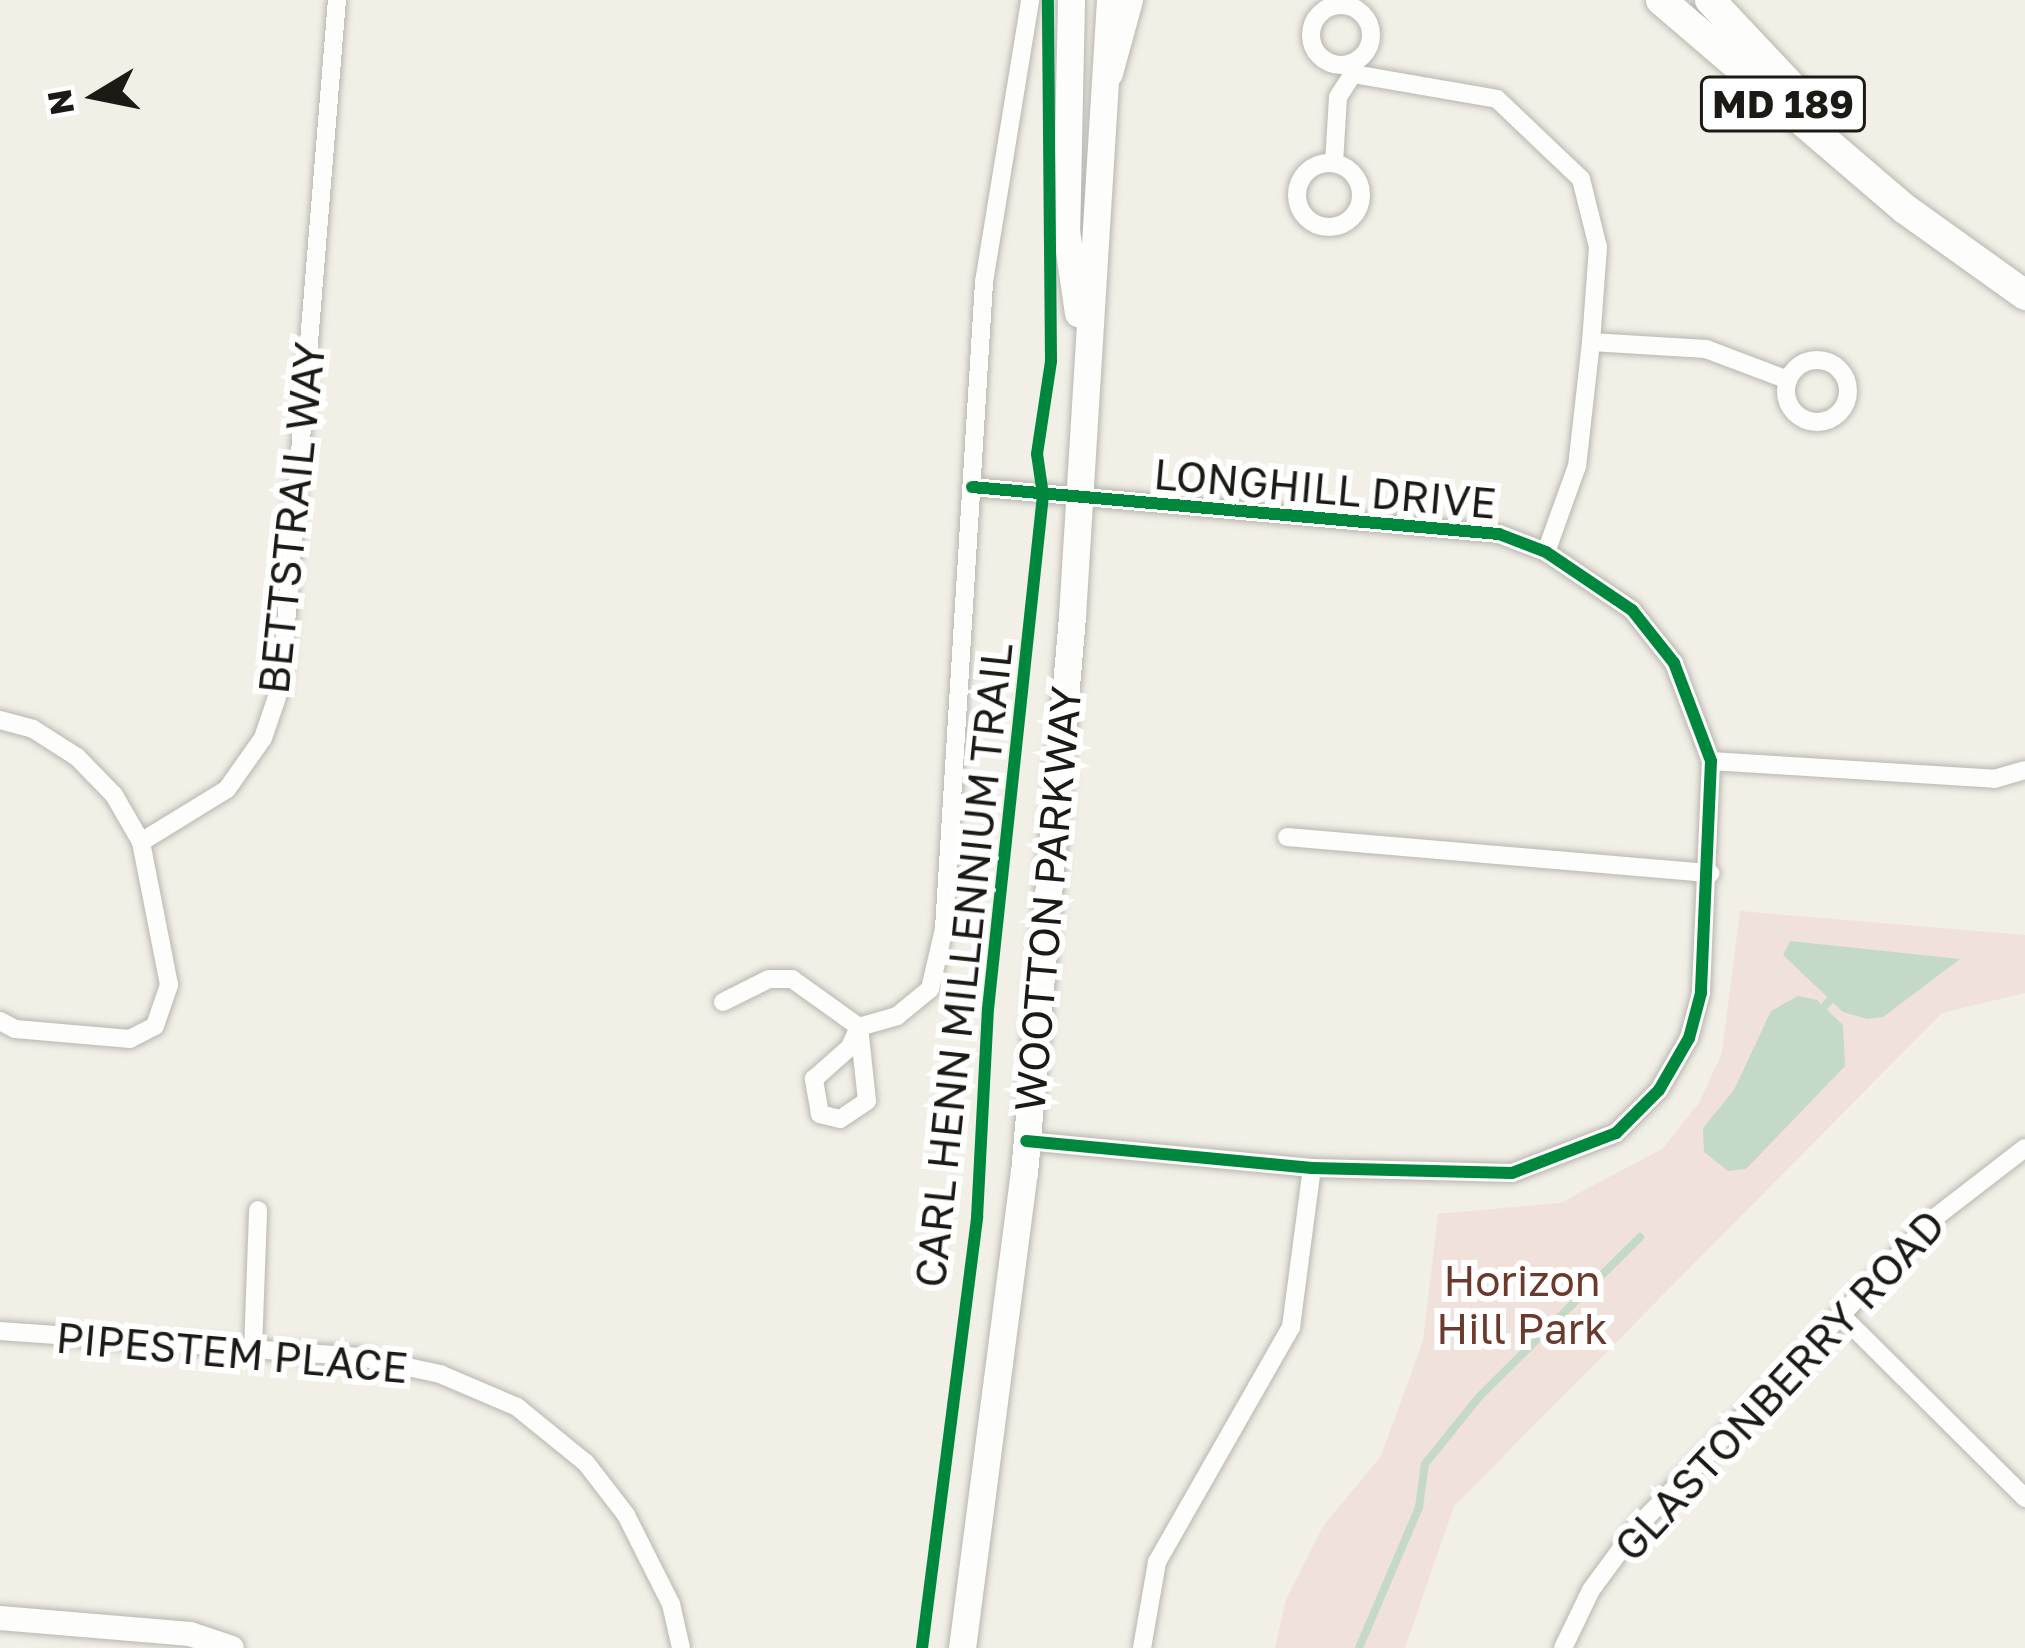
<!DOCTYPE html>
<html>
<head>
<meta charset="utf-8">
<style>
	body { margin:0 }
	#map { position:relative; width:2025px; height:1648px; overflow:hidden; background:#f1efe6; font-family:"Golos Text",sans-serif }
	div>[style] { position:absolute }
	.green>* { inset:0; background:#f0e2da }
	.water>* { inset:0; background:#c4d9c7 }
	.stream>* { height:8px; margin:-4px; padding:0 4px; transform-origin:4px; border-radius:4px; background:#c4d9c7 }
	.roads { filter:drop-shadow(0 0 3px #b8b6b0) drop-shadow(0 0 3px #b8b6b0) }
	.minor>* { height:18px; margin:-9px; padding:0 9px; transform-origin:9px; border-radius:9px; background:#fdfdfb }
	.minor>.ring { margin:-9px; padding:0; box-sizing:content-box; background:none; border:18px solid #fdfdfb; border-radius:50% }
	.tertiary>* { height:24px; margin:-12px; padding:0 12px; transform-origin:12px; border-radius:12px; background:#fdfdfb }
	.secondary>* { height:27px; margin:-13.5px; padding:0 13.5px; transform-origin:13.5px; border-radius:13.5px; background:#fdfdfb }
	.primary>* { height:30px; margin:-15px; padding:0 15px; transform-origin:15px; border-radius:15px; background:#fdfdfb }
	.cycleway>* { height:12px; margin:-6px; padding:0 6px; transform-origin:6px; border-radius:6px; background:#00873e }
	span { translate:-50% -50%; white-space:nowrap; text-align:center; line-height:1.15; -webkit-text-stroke:12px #fff; paint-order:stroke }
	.shield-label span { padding:3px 9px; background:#fff; border:3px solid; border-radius:9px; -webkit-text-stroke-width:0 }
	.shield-label { font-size:39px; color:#1b1a14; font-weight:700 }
	.street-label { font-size:42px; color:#1b1a14 }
	.park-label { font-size:42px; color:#6b3a2c }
	.north { position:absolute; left:36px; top:36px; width:120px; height:120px; -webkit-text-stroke:9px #fff; paint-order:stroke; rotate:260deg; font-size:33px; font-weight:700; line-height:48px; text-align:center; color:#1b1a14 }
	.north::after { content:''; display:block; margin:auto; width:42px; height:54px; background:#1b1a14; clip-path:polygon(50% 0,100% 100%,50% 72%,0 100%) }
</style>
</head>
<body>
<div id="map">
	<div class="green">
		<i style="clip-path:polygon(1740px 911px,2025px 935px,2025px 993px,1942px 1013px,1454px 1506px,1405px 1648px,1275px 1648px,1286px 1599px,1324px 1525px,1381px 1456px,1423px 1341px,1438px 1214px,1560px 1203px,1662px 1149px,1699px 1103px,1722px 1053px)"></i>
	</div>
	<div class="water">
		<i style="clip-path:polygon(1790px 941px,1960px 959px,1883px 1017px,1867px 1019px,1843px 1012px,1783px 955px)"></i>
		<i style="clip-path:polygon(1798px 996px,1817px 1000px,1843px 1025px,1845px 1066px,1746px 1169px,1728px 1171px,1704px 1152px,1703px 1128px,1734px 1090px,1771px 1011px)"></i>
	</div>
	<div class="stream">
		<i style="left:1824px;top:1007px;width:9px;rotate:-49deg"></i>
		<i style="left:1359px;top:1648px;width:153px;rotate:-66.9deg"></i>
		<i style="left:1419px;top:1507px;width:43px;rotate:-82.1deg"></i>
		<i style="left:1425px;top:1464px;width:86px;rotate:-51.1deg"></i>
		<i style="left:1479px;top:1397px;width:227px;rotate:-44.8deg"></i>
	</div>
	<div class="roads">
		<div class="minor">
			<i class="ring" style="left:1311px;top:5px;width:42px;height:42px"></i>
			<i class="ring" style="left:1297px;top:163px;width:46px;height:46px"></i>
			<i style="left:1334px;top:163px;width:66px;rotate:-86.5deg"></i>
			<i style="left:1338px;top:97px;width:27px;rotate:-57deg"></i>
			<i style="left:1353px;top:74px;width:146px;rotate:9.8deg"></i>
			<i style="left:1497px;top:99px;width:116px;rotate:43.6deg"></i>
			<i style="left:1581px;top:179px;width:70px;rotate:76deg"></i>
			<i style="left:1598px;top:247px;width:95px;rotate:94.2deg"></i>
			<i style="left:1591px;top:342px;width:125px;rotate:96.4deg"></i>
			<i style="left:1577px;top:466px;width:91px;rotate:109.8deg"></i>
			<i style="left:1591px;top:342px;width:115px;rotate:3.5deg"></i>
			<i style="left:1706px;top:349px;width:88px;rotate:20.7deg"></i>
			<i class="ring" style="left:1786px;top:360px;width:44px;height:44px"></i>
			<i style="left:972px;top:487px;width:529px;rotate:5.1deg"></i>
			<i style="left:1499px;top:534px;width:50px;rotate:21deg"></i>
			<i style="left:1546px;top:552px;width:104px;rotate:34deg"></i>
			<i style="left:1632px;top:610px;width:68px;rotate:51.6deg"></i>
			<i style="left:1674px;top:663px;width:105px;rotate:69.3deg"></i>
			<i style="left:1711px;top:761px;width:232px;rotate:92.5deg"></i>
			<i style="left:1701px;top:993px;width:47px;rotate:104.9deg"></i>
			<i style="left:1689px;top:1038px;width:60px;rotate:120deg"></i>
			<i style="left:1659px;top:1090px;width:61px;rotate:135deg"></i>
			<i style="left:1616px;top:1133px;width:111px;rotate:159deg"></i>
			<i style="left:1512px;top:1173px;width:200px;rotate:-178.6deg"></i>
			<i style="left:1312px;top:1168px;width:287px;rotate:-174.6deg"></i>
			<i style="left:0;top:720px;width:34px;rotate:15deg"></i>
			<i style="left:33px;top:729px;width:52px;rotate:32.5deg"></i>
			<i style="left:77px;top:757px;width:53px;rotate:45.8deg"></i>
			<i style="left:114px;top:795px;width:54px;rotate:60.1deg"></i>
			<i style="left:141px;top:842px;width:146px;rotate:78.9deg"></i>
			<i style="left:169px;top:985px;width:43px;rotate:108.9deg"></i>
			<i style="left:155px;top:1026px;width:28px;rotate:153deg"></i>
			<i style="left:130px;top:1039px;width:115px;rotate:-175deg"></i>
			<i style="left:15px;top:1029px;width:17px;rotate:-152deg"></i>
			<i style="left:1711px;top:761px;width:284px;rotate:3.6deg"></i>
			<i style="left:1994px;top:779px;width:32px;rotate:-16deg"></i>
			<i style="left:1287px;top:837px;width:425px;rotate:4.9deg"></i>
			<i style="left:141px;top:842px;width:101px;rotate:-31.6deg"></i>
			<i style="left:227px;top:789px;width:62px;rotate:-54.8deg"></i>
			<i style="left:263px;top:738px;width:56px;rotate:-71.2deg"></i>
			<i style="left:281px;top:685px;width:687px;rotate:-85.33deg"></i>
			<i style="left:723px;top:1002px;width:51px;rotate:-26.6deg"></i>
			<i style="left:769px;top:979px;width:23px"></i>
			<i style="left:792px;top:979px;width:82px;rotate:35.6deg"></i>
			<i style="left:859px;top:1027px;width:40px;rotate:-16deg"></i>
			<i style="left:897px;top:1016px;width:43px;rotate:-39.3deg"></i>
			<i style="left:930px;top:989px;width:62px;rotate:-76.9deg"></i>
			<i style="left:944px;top:929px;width:648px;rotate:-86.46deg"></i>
			<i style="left:984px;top:282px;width:286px;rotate:-80.7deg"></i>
			<i style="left:859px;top:1027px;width:74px;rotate:83.8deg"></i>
			<i style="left:867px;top:1101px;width:32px;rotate:146deg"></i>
			<i style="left:840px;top:1119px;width:21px;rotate:-166deg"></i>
			<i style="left:820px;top:1114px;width:36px;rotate:-100deg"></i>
			<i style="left:814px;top:1079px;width:48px;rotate:-41.6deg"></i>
			<i style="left:850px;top:1047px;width:22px;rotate:-66deg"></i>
			<i style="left:1841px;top:1315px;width:260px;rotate:44.8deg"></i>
			<i style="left:0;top:1331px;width:362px;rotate:4.1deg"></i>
			<i style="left:361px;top:1357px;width:81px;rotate:12.1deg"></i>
			<i style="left:440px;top:1374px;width:84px;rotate:23.2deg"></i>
			<i style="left:517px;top:1407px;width:89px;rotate:39.1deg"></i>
			<i style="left:586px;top:1463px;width:66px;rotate:52.4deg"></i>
			<i style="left:626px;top:1515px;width:100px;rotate:63.2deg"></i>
			<i style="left:671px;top:1604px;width:45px;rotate:77.2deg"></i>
			<i style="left:253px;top:1349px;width:139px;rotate:-87.9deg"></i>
			<i style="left:1142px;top:1648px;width:87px;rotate:-80.1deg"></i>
			<i style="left:1157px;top:1562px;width:271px;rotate:-60.3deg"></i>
			<i style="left:1291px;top:1327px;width:160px;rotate:-82.5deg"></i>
			<i style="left:1563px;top:1648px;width:64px;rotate:-64.2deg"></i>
			<i style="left:1591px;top:1590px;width:79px;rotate:-53.7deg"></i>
			<i style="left:1638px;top:1526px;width:426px;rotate:-46.1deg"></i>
			<i style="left:1933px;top:1219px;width:116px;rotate:-37.7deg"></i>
		</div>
		<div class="tertiary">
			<i style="left:0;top:1618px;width:191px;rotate:4.8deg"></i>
			<i style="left:190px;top:1634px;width:44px;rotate:18.4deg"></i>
		</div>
		<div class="secondary">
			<i style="left:1071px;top:0;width:230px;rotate:91.2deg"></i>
			<i style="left:1066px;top:230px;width:84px;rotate:81.8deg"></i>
			<i style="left:962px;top:1648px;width:479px;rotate:-82.6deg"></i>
			<i style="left:1024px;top:1173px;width:559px;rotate:-85.07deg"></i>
			<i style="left:1072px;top:616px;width:617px;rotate:-86.47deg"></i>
		</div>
		<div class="primary">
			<i style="left:1661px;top:0;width:321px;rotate:40.6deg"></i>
			<i style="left:1905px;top:209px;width:148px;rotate:35.6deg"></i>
			<i style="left:1710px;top:0;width:136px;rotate:46.8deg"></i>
			<i style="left:1108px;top:73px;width:76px;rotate:-74.7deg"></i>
		</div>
	</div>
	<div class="cycleway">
		<i style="left:972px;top:487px;width:529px;rotate:5.1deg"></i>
		<i style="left:1499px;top:534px;width:50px;rotate:21deg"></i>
		<i style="left:1546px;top:552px;width:104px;rotate:34deg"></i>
		<i style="left:1632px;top:610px;width:68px;rotate:51.6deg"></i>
		<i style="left:1674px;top:663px;width:105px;rotate:69.3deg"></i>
		<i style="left:1711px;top:761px;width:232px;rotate:92.5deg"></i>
		<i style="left:1701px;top:993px;width:47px;rotate:104.9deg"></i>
		<i style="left:1689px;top:1038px;width:60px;rotate:120deg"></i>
		<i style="left:1659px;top:1090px;width:61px;rotate:135deg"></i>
		<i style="left:1616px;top:1133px;width:111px;rotate:159deg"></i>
		<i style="left:1512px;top:1173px;width:200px;rotate:-178.6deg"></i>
		<i style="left:1312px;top:1168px;width:287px;rotate:-174.6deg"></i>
		<i style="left:922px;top:1648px;width:434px;rotate:-82.7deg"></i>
		<i style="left:977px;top:1218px;width:209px;rotate:-87deg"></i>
		<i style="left:988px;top:1009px;width:517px;rotate:-83.89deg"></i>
		<i style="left:1043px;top:495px;width:41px;rotate:-98.3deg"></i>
		<i style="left:1037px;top:454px;width:94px;rotate:-81.4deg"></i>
		<i style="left:1051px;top:361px;width:361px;rotate:-90.5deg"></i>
	</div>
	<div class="shield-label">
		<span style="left:1783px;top:104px">MD 189</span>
	</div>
	<div class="street-label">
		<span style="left:1325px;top:488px;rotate:5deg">LONGHILL DRIVE</span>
		<span style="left:291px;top:518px;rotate:-84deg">BETTSTRAIL WAY</span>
		<span style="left:1047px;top:899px;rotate:-85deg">WOOTTON PARKWAY</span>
		<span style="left:963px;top:965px;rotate:-84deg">CARL HENN MILLENNIUM TRAIL</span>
		<span style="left:232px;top:1352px;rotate:5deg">PIPESTEM PLACE</span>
		<span style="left:1779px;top:1385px;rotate:-47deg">GLASTONBERRY ROAD</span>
	</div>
	<div class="park-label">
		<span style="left:1522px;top:1304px">Horizon<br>Hill Park</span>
	</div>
	<div class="north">N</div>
</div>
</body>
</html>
